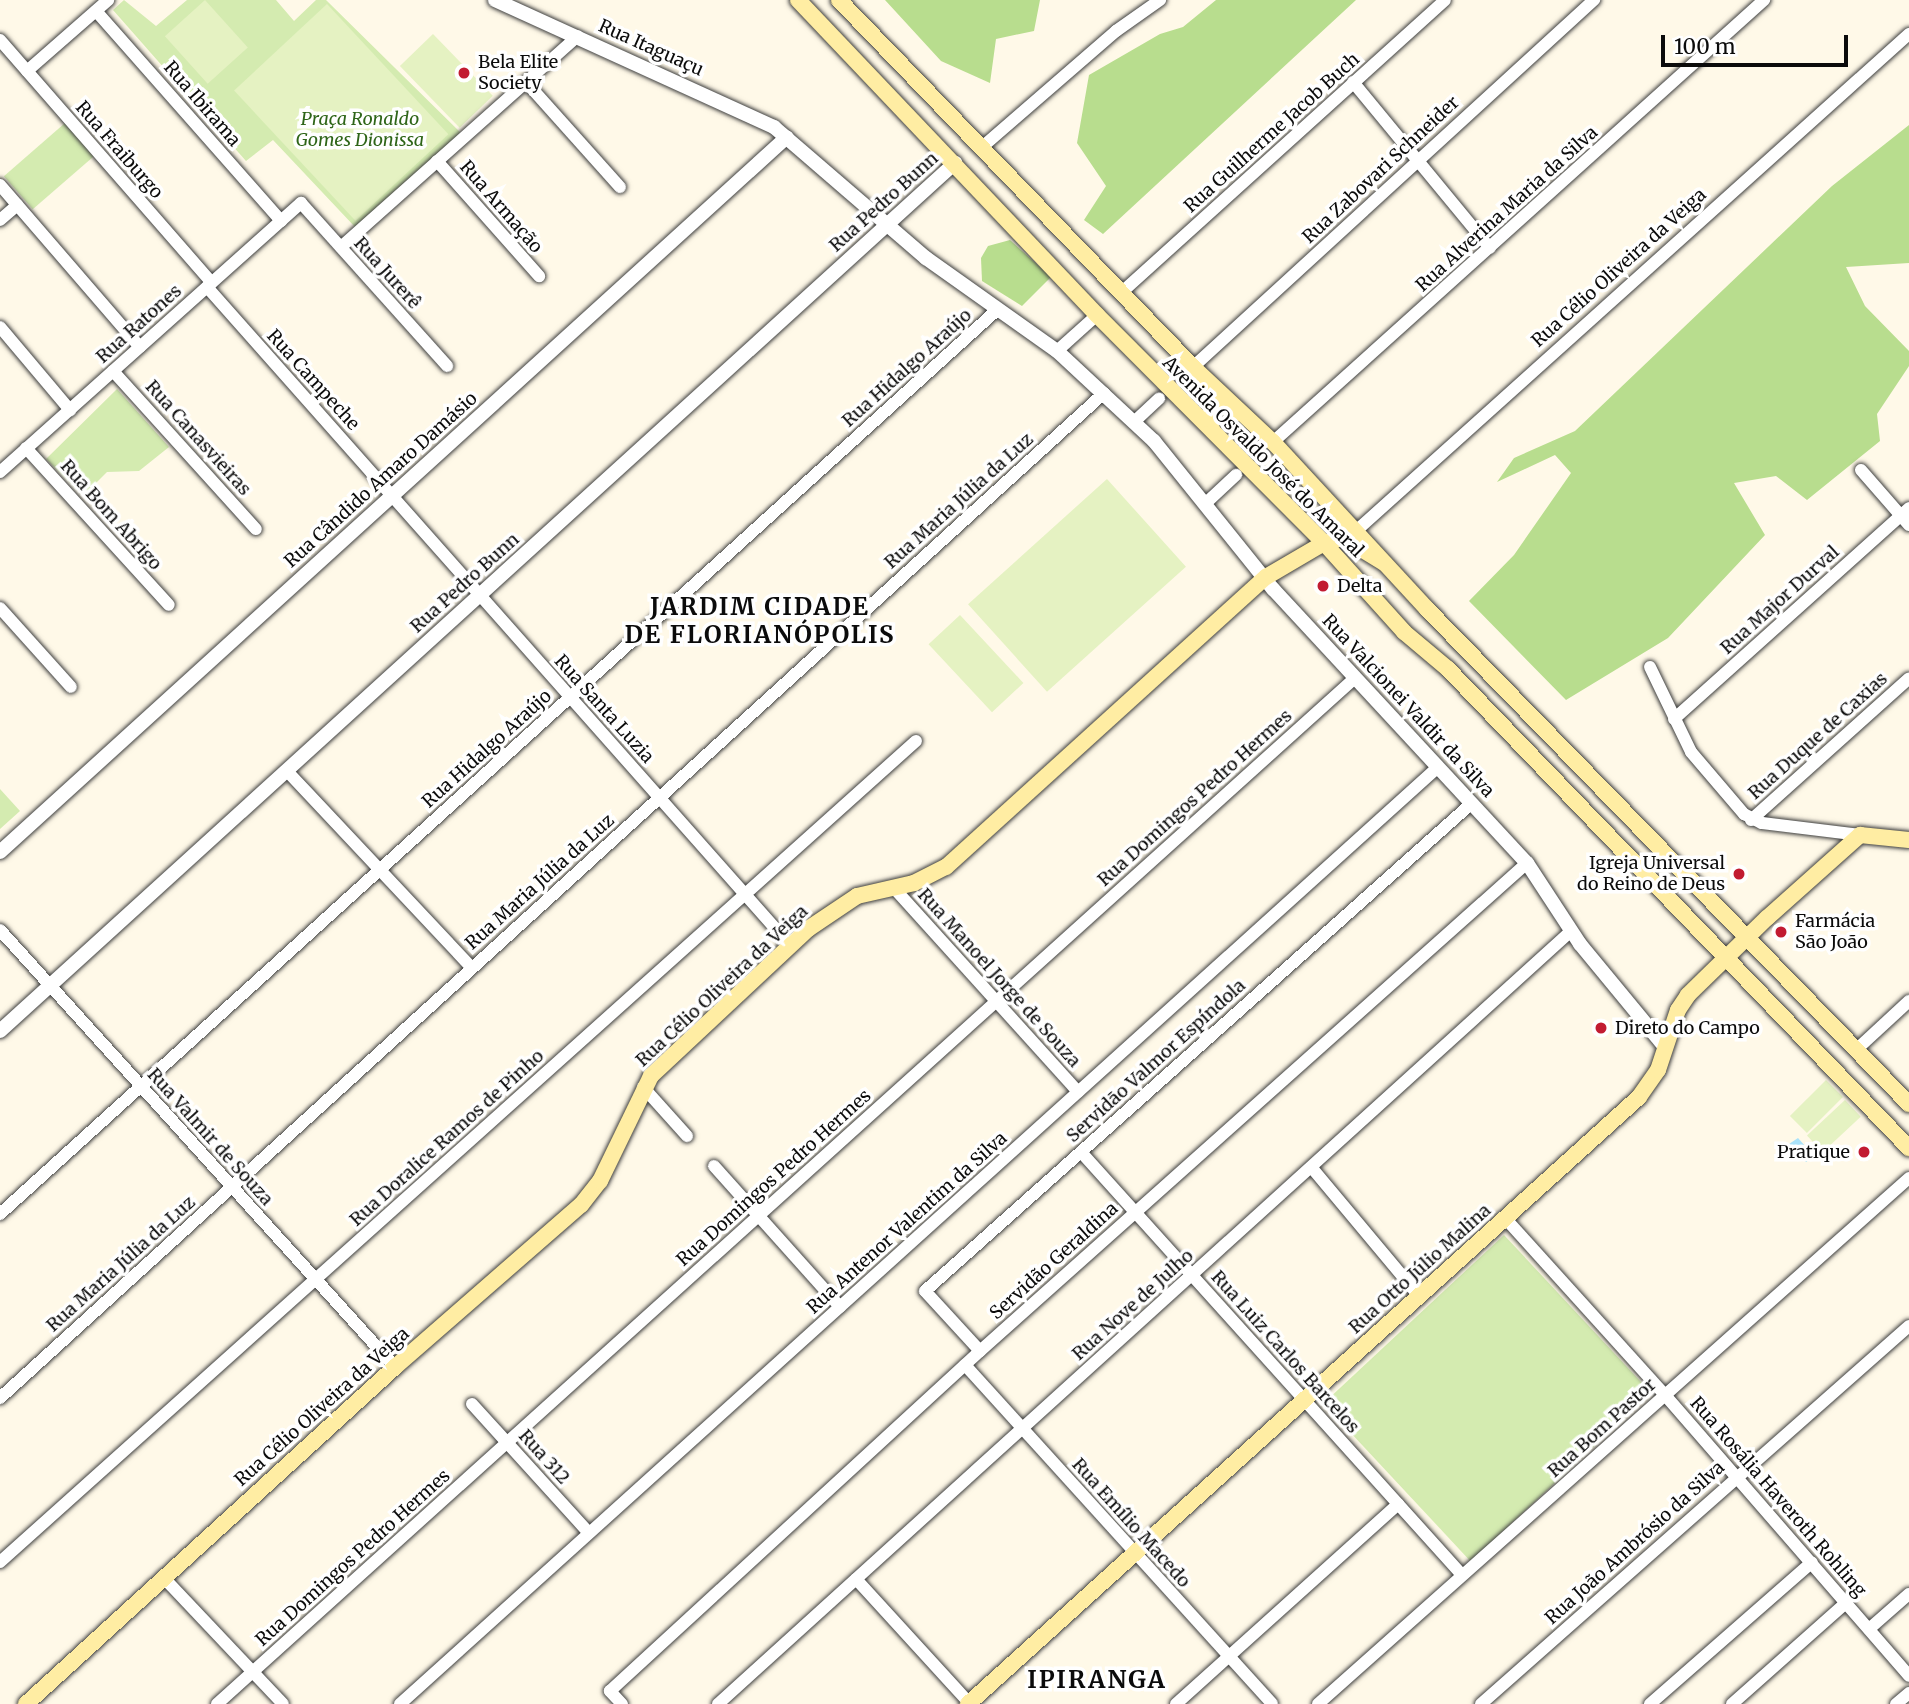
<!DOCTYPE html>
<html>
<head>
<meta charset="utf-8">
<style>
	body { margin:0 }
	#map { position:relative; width:1909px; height:1704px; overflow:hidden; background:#fff9e8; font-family:Merriweather,serif }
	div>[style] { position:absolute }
	.green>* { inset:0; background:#d4ebb0; transform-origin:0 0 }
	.forest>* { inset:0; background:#b8dd8e }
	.pitch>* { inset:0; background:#e5f2c2; transform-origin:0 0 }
	.water>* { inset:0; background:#a9e2fa }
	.roads { filter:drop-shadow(0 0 2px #3e3e3e) drop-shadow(0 0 2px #3e3e3e) }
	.minor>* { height:12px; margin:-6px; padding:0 6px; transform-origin:6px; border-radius:6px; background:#fff }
	.tertiary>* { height:14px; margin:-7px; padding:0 7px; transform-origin:7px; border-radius:7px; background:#fff }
	.secondary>* { height:16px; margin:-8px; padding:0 8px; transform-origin:8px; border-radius:8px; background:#ffeda3 }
	.dots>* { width:19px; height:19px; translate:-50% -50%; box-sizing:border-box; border:4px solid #fff; border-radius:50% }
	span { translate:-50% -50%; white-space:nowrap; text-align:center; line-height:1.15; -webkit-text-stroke:7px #fff; paint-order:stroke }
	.street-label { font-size:18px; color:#0b0b0b }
	.poi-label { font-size:18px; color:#0b0b0b }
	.left { translate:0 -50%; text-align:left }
	.right { translate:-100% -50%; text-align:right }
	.park-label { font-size:18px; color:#2e6518; font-style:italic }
	.district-label { font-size:24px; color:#0b0b0b; font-weight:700; letter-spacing:2px }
	.scale { position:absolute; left:1661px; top:35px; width:187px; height:32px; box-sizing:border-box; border:4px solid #0b0b0b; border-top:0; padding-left:9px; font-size:21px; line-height:24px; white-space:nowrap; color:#0b0b0b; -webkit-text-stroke:5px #fff; paint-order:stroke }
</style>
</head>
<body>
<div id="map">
	<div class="green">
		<i style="clip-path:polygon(124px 0,156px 26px,187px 0,276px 0,294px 21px,316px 0,326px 0,463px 135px,355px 227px,273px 140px,246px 161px,113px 10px)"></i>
		<i style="left:65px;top:123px;width:44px;height:81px;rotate:49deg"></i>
		<i style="clip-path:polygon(117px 389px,169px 447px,139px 471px,107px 472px,83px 496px,46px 459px)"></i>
		<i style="clip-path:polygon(0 789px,20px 811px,0 829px)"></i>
		<i style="left:1504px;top:1235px;width:216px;height:247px;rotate:47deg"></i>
	</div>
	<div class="forest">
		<i style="clip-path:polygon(885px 0,1040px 0,1034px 31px,996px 39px,990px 83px,941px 61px)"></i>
		<i style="clip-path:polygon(1216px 0,1356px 0,1103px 234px,1084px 220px,1106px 186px,1077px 143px,1089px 75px,1160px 34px,1183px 27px)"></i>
		<i style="clip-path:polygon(1909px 125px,1909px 263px,1846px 267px,1865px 306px,1909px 351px,1909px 366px,1877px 414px,1880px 441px,1807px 500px,1776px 476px,1734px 483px,1765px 535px,1668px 638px,1566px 700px,1469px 601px,1514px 555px,1571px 473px,1555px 455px,1497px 482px,1514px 458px,1575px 431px,1832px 186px)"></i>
		<i style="clip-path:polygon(1010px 240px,1051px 277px,1022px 306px,982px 281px,981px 258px,988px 246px)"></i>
	</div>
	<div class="pitch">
		<i style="left:205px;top:0;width:64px;height:54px;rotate:48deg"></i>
		<i style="left:327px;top:4px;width:178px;height:127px;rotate:47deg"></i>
		<i style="left:433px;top:34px;width:86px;height:46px;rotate:46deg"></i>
		<i style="left:1107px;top:479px;width:118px;height:187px;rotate:48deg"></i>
		<i style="left:960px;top:615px;width:93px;height:43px;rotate:47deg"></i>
		<i style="left:1826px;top:1080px;width:24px;height:51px;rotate:45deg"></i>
		<i style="left:1845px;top:1100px;width:23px;height:52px;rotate:47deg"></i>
	</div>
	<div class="water">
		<i style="clip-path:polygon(1798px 1138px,1814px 1156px,1806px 1162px,1789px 1144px)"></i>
	</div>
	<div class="roads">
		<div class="minor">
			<i style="left:96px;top:11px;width:280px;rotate:48.6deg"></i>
			<i style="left:0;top:40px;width:322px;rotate:48.9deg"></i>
			<i style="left:27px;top:71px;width:108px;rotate:-41.2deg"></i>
			<i style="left:526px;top:82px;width:141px;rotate:48.2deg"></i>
			<i style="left:1353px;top:82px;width:215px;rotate:50.5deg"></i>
			<i style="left:981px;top:148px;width:179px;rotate:-40.9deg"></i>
			<i style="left:1116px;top:31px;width:54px;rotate:-35.2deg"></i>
			<i style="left:437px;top:161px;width:154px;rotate:48.4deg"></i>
			<i style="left:0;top:185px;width:214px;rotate:49.2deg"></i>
			<i style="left:0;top:220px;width:23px;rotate:-41deg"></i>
			<i style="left:341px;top:247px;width:317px;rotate:-41.7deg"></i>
			<i style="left:207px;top:287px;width:879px;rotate:48.46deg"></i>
			<i style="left:1122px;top:292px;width:435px;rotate:-42.1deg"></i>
			<i style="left:0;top:327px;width:109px;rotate:49.9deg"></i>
			<i style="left:1057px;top:351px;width:54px;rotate:-42deg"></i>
			<i style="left:1193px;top:367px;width:544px;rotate:-42.47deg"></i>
			<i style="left:113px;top:371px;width:213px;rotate:47.9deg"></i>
			<i style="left:1135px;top:421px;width:33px;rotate:-43deg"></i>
			<i style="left:1273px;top:442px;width:661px;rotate:-41.99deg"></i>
			<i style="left:26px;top:448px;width:212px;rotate:47.7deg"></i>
			<i style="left:1861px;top:470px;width:73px;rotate:48.9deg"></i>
			<i style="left:0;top:472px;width:404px;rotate:-41.8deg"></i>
			<i style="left:301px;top:203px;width:219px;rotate:48.1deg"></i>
			<i style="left:1207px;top:502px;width:40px;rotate:-43deg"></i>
			<i style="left:1356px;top:531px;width:744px;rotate:-41.95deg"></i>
			<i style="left:0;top:608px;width:106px;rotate:48.1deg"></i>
			<i style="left:1650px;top:667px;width:94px;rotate:64.2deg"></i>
			<i style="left:1691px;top:752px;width:82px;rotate:49.5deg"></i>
			<i style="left:1744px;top:814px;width:20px;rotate:27deg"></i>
			<i style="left:1762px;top:823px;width:99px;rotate:7deg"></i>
			<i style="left:1674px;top:719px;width:316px;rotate:-41.9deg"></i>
			<i style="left:287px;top:771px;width:270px;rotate:46.8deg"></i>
			<i style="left:1751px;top:820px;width:212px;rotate:-41.9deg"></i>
			<i style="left:893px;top:887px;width:276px;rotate:47.9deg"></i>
			<i style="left:0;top:930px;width:589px;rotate:47.89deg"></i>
			<i style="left:1857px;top:1049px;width:71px;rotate:-42.7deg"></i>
			<i style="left:643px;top:1087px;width:66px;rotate:48.1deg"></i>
			<i style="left:1081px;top:1152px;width:569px;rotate:47.99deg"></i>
			<i style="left:714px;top:1166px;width:189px;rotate:48.2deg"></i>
			<i style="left:1312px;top:1168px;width:167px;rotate:50.1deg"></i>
			<i style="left:0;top:1214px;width:1346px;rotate:-42.2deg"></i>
			<i style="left:1505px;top:1218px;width:239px;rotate:47.9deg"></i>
			<i style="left:1665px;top:1395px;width:372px;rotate:49deg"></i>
			<i style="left:980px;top:1351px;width:81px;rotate:-132.5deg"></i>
			<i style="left:925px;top:1291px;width:733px;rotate:-41.74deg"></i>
			<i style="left:965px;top:1365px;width:457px;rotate:47.8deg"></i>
			<i style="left:0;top:1398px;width:1493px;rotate:-42.31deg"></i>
			<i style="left:472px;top:1404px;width:174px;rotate:47.8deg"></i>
			<i style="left:0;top:1562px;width:1230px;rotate:-41.87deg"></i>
			<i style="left:164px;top:1578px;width:173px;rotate:46.6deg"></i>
			<i style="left:856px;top:1579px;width:169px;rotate:47.6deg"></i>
			<i style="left:1869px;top:1629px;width:53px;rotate:-41.2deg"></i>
			<i style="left:217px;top:1704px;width:1532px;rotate:-42.04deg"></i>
			<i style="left:400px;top:1704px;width:1398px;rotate:-42.07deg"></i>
			<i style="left:622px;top:1704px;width:18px;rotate:-133deg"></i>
			<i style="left:610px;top:1691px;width:502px;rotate:-42.58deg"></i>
			<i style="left:980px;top:1351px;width:733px;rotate:-41.74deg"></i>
			<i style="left:718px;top:1704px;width:1151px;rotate:-42.18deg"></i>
			<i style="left:1176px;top:1704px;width:299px;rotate:-42deg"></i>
			<i style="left:1318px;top:1704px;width:791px;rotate:-41.67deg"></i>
			<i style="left:1481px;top:1704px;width:571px;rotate:-41.45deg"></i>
			<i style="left:1650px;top:1704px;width:215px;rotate:-41.2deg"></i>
			<i style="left:1732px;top:1704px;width:154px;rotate:-41.6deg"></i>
			<i style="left:1896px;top:1704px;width:17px;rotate:-40deg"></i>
		</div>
		<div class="tertiary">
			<i style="left:495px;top:0;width:307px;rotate:24.5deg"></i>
			<i style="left:774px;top:127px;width:201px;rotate:40.8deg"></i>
			<i style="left:926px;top:258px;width:161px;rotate:35.4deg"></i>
			<i style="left:1057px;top:351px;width:132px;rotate:42.9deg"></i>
			<i style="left:1154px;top:441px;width:190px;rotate:51.2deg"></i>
			<i style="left:1273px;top:589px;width:374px;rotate:47.2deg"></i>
			<i style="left:1527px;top:863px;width:97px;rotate:56.8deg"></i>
			<i style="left:1580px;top:944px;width:134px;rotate:50.5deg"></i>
			<i style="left:0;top:852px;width:1063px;rotate:-42.26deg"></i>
			<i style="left:0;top:1031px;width:1291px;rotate:-42.27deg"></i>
		</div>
		<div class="secondary">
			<i style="left:798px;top:0;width:434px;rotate:46.5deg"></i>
			<i style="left:1097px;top:315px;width:322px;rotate:45.1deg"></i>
			<i style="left:1324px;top:543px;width:120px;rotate:48deg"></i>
			<i style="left:1404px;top:632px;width:57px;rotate:40.1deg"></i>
			<i style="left:1448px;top:669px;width:665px;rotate:46.1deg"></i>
			<i style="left:839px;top:0;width:510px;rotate:46.03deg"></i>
			<i style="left:1193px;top:367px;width:110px;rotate:43.2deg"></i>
			<i style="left:1273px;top:442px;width:227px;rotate:47.3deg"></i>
			<i style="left:1427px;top:609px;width:691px;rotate:45.76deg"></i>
			<i style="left:1212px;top:429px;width:11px;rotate:-112deg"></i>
			<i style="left:1208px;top:419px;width:14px;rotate:-65deg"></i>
			<i style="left:1214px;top:406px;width:9px;rotate:-6deg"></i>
			<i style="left:1223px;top:405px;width:15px;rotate:37deg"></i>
			<i style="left:26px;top:1704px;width:500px;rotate:-42.4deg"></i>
			<i style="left:395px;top:1367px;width:247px;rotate:-41.1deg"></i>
			<i style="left:581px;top:1205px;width:31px;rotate:-52deg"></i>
			<i style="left:600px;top:1181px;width:117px;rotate:-64.1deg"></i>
			<i style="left:651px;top:1076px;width:215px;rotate:-43.1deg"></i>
			<i style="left:808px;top:929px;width:59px;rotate:-34deg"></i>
			<i style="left:857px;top:896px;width:58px;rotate:-12.8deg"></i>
			<i style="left:914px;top:883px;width:36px;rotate:-27deg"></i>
			<i style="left:946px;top:867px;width:432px;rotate:-42.2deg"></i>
			<i style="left:1266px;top:577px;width:67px;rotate:-30.4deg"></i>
			<i style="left:1324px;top:543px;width:20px;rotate:-15deg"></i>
			<i style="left:1343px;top:538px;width:48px;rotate:31.4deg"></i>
			<i style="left:968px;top:1704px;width:905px;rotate:-42.13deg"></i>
			<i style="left:1639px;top:1097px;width:33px;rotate:-55deg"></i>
			<i style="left:1658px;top:1070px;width:63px;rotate:-71.6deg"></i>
			<i style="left:1678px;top:1010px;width:18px;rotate:-56deg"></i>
			<i style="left:1688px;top:995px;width:110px;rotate:-44.3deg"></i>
			<i style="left:1767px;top:918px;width:125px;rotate:-41.7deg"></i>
			<i style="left:1860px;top:835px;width:49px;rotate:5.8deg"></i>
		</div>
	</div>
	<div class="dots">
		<i style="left:464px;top:73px;background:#c21b31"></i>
		<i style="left:1323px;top:586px;background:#c21b31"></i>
		<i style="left:1739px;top:874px;background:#c21b31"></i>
		<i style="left:1781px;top:932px;background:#c21b31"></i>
		<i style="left:1601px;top:1028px;background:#c21b31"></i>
		<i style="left:1864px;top:1152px;background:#c21b31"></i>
	</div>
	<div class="street-label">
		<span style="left:651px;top:48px;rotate:24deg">Rua Itaguaçu</span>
		<span style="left:202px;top:104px;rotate:49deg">Rua Ibirama</span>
		<span style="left:1272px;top:133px;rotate:-42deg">Rua Guilherme Jacob Buch</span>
		<span style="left:119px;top:150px;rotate:49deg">Rua Fraiburgo</span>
		<span style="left:1381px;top:170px;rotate:-43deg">Rua Zabovari Schneider</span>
		<span style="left:884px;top:202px;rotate:-42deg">Rua Pedro Bunn</span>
		<span style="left:501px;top:207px;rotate:49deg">Rua Armação</span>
		<span style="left:1507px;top:209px;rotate:-42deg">Rua Alverina Maria da Silva</span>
		<span style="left:1619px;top:268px;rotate:-42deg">Rua Célio Oliveira da Veiga</span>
		<span style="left:387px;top:273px;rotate:48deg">Rua Jurerê</span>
		<span style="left:139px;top:324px;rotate:-42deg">Rua Ratones</span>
		<span style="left:907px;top:368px;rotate:-42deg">Rua Hidalgo Araújo</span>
		<span style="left:313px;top:380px;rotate:48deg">Rua Campeche</span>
		<span style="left:198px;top:438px;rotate:48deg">Rua Canasvieiras</span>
		<span style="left:1263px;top:457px;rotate:45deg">Avenida Osvaldo José do Amaral</span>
		<span style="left:381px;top:480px;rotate:-42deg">Rua Cândido Amaro Damásio</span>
		<span style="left:959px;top:501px;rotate:-42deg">Rua Maria Júlia da Luz</span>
		<span style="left:111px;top:515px;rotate:48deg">Rua Bom Abrigo</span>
		<span style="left:465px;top:583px;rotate:-42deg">Rua Pedro Bunn</span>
		<span style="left:1780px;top:600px;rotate:-42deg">Rua Major Durval</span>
		<span style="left:1408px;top:706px;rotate:47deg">Rua Valcionei Valdir da Silva</span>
		<span style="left:604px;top:709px;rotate:48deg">Rua Santa Luzia</span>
		<span style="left:1818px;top:736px;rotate:-42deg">Rua Duque de Caxias</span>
		<span style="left:487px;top:749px;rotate:-42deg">Rua Hidalgo Araújo</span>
		<span style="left:1195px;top:798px;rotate:-42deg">Rua Domingos Pedro Hermes</span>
		<span style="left:540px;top:882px;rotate:-42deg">Rua Maria Júlia da Luz</span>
		<span style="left:999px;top:978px;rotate:48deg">Rua Manoel Jorge de Souza</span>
		<span style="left:722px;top:986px;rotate:-43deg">Rua Célio Oliveira da Veiga</span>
		<span style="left:1156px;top:1061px;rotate:-42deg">Servidão Valmor Espíndola</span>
		<span style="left:210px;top:1137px;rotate:48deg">Rua Valmir de Souza</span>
		<span style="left:447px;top:1138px;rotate:-42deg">Rua Doralice Ramos de Pinho</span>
		<span style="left:774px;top:1178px;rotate:-42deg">Rua Domingos Pedro Hermes</span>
		<span style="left:907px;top:1223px;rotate:-42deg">Rua Antenor Valentim da Silva</span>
		<span style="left:1054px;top:1261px;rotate:-42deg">Servidão Geraldina</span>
		<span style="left:121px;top:1264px;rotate:-42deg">Rua Maria Júlia da Luz</span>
		<span style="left:1420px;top:1269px;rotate:-42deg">Rua Otto Júlio Malina</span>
		<span style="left:1133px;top:1305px;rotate:-42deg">Rua Nove de Julho</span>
		<span style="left:1285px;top:1352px;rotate:48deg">Rua Luiz Carlos Barcelos</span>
		<span style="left:322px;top:1407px;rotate:-42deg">Rua Célio Oliveira da Veiga</span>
		<span style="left:1602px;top:1428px;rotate:-42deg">Rua Bom Pastor</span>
		<span style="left:544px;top:1457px;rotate:48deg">Rua 312</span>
		<span style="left:1778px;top:1497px;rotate:49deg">Rua Rosália Haveroth Rohling</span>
		<span style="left:1131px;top:1523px;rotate:48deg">Rua Emílio Macedo</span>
		<span style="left:1635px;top:1543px;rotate:-42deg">Rua João Ambrósio da Silva</span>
		<span style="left:353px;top:1558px;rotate:-42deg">Rua Domingos Pedro Hermes</span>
	</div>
	<div class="poi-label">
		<span class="left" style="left:478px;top:73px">Bela Elite<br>Society</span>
		<span class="left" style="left:1337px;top:586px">Delta</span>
		<span class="right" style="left:1725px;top:874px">Igreja Universal<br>do Reino de Deus</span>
		<span class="left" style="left:1795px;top:932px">Farmácia<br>São João</span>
		<span class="left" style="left:1615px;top:1028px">Direto do Campo</span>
		<span class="right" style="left:1850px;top:1152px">Pratique</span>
	</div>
	<div class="park-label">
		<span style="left:360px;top:130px">Praça Ronaldo<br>Gomes Dionissa</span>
	</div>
	<div class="district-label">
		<span style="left:760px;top:621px">JARDIM CIDADE<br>DE FLORIANÓPOLIS</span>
		<span style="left:1097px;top:1680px">IPIRANGA</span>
	</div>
	<div class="scale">100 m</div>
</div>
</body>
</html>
